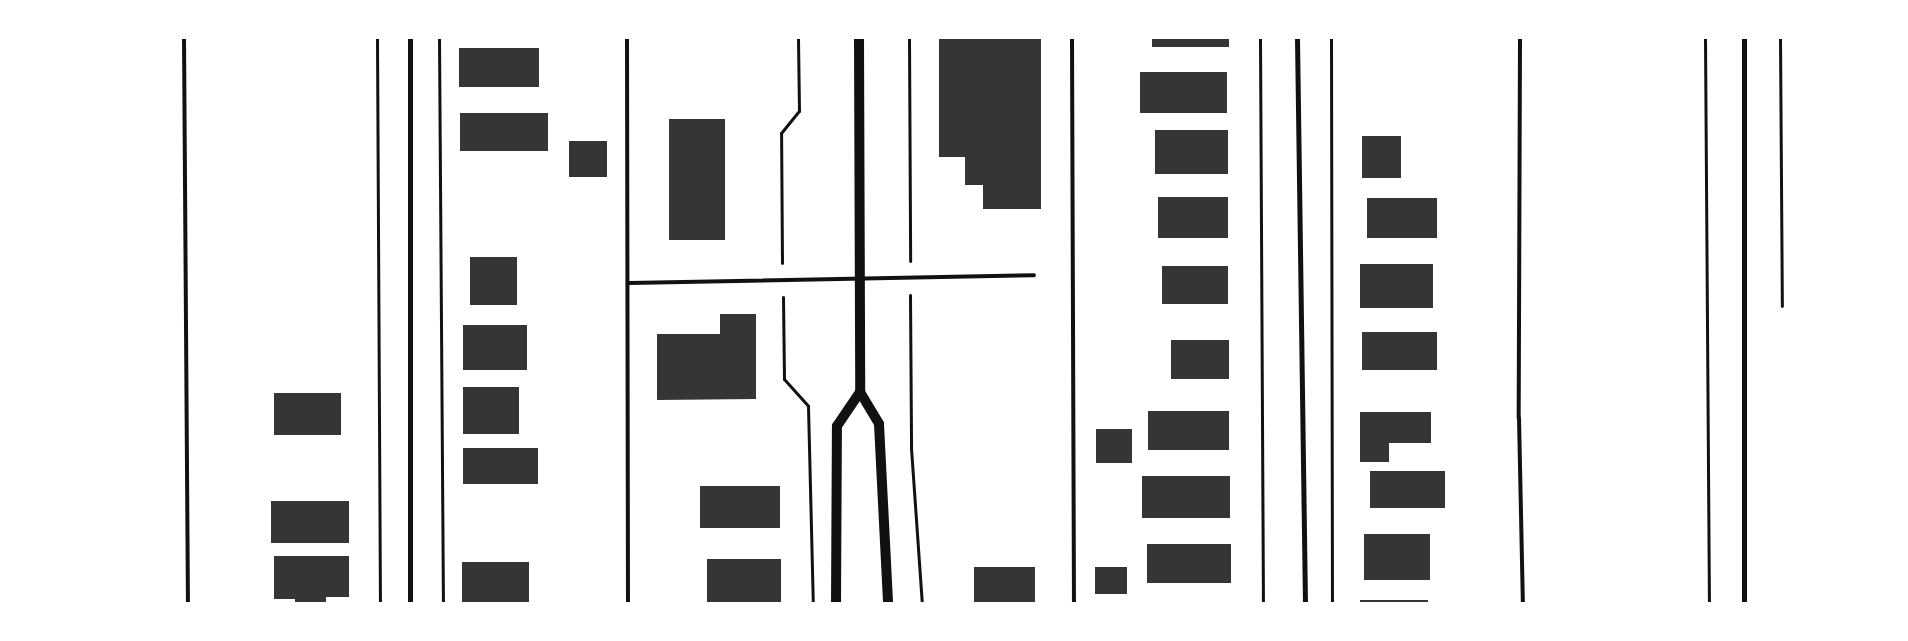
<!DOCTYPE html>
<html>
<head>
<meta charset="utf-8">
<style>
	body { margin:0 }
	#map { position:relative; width:1908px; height:641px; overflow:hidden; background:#fff; font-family:"PT Sans Narrow",sans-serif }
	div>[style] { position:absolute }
	.building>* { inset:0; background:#353535; transform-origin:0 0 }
	.path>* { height:3px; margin:-1.5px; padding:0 1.5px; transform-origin:1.5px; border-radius:1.5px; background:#111 }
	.service>* { height:4px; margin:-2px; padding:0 2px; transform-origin:2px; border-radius:2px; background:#111 }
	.minor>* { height:5px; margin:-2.5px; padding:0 2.5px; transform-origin:2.5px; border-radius:2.5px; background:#111 }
	.secondary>* { height:10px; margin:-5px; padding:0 5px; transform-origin:5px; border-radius:5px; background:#111 }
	span { translate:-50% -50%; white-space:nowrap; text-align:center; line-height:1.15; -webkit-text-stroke:4px #fff; paint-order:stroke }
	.frame { position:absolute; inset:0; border:39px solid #fff; pointer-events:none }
</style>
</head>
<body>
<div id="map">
	<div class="building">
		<i style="clip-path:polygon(939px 38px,1041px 38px,1041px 209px,983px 209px,983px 185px,965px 185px,965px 157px,939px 157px)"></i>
		<i style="left:1152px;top:38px;width:77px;height:9px"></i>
		<i style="left:459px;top:48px;width:80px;height:39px"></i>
		<i style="left:1140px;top:72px;width:87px;height:41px"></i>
		<i style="left:460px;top:113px;width:88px;height:38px"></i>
		<i style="left:669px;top:119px;width:56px;height:121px"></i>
		<i style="left:1155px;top:130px;width:73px;height:44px"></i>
		<i style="left:1362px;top:136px;width:39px;height:42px"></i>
		<i style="left:569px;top:141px;width:38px;height:36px"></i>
		<i style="left:1158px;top:197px;width:70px;height:41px"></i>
		<i style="left:1367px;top:198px;width:70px;height:40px"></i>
		<i style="left:470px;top:257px;width:47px;height:48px"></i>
		<i style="left:1360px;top:264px;width:73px;height:44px"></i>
		<i style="left:1162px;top:266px;width:66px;height:38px"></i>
		<i style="clip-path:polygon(720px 314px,756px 314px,756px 399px,657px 400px,657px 334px,720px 334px)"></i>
		<i style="left:463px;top:325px;width:64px;height:45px"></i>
		<i style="left:1362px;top:332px;width:75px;height:38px"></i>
		<i style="left:1171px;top:340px;width:58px;height:39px"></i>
		<i style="left:463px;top:387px;width:56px;height:47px"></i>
		<i style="left:274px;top:393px;width:67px;height:42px"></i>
		<i style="left:1148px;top:411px;width:81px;height:39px"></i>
		<i style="clip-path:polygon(1360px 412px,1431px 412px,1431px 443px,1389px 443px,1389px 462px,1360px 462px)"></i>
		<i style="left:1096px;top:429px;width:36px;height:34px"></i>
		<i style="left:463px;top:448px;width:75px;height:36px"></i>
		<i style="left:1370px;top:471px;width:75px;height:37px"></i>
		<i style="left:1142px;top:476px;width:88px;height:42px"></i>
		<i style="left:700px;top:486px;width:80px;height:42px"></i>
		<i style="left:271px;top:501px;width:78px;height:42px"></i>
		<i style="left:1364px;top:534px;width:66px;height:46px"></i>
		<i style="left:1147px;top:544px;width:84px;height:39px"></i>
		<i style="clip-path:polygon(274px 556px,349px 556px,349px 597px,326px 597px,326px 604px,295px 604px,295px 599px,274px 599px)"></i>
		<i style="left:707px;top:559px;width:74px;height:44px"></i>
		<i style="left:462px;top:562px;width:67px;height:42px"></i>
		<i style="left:974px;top:567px;width:61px;height:37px"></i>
		<i style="left:1095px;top:567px;width:32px;height:27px"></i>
		<i style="left:1360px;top:600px;width:68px;height:4px"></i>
	</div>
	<div class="path">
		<i style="left:377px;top:38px;width:566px;rotate:89.7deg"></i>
		<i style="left:439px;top:38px;width:566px;rotate:89.6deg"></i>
		<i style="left:909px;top:38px;width:223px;rotate:89.7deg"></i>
		<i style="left:1260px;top:38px;width:566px;rotate:89.7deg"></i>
		<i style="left:1331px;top:38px;width:566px;rotate:89.9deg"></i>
		<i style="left:1705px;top:38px;width:566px;rotate:89.6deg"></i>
		<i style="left:1780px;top:38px;width:268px;rotate:89.6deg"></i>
		<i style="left:782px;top:263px;width:130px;rotate:-90.4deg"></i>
		<i style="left:781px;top:133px;width:28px;rotate:-51deg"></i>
		<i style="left:799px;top:111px;width:73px;rotate:-90.8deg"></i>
		<i style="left:910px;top:295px;width:153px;rotate:89.6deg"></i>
		<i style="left:911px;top:448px;width:156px;rotate:86deg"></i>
		<i style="left:783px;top:297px;width:82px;rotate:89.3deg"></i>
		<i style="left:784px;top:379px;width:36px;rotate:48deg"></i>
		<i style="left:808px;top:406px;width:198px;rotate:88.6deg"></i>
	</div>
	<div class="service">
		<i style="left:184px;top:38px;width:566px;rotate:89.6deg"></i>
		<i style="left:627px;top:38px;width:566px;rotate:89.9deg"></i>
		<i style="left:1072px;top:38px;width:566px;rotate:89.8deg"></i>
		<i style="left:1520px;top:38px;width:380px;rotate:90.2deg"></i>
		<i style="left:1519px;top:418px;width:186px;rotate:88.8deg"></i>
		<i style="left:629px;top:283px;width:405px;rotate:-1.1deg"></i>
	</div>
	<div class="minor">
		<i style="left:410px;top:38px;width:566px;rotate:90deg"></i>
		<i style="left:1297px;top:38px;width:566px;rotate:89.19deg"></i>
		<i style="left:1744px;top:604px;width:566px;rotate:-90deg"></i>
	</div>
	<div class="secondary">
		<i style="left:859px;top:38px;width:354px;rotate:89.8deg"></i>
		<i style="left:860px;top:392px;width:37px;rotate:59deg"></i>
		<i style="left:879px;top:424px;width:180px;rotate:87.1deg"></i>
		<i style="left:836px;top:604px;width:178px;rotate:-89.7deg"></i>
		<i style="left:837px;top:426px;width:41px;rotate:-55.9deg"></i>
	</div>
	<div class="frame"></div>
</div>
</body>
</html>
